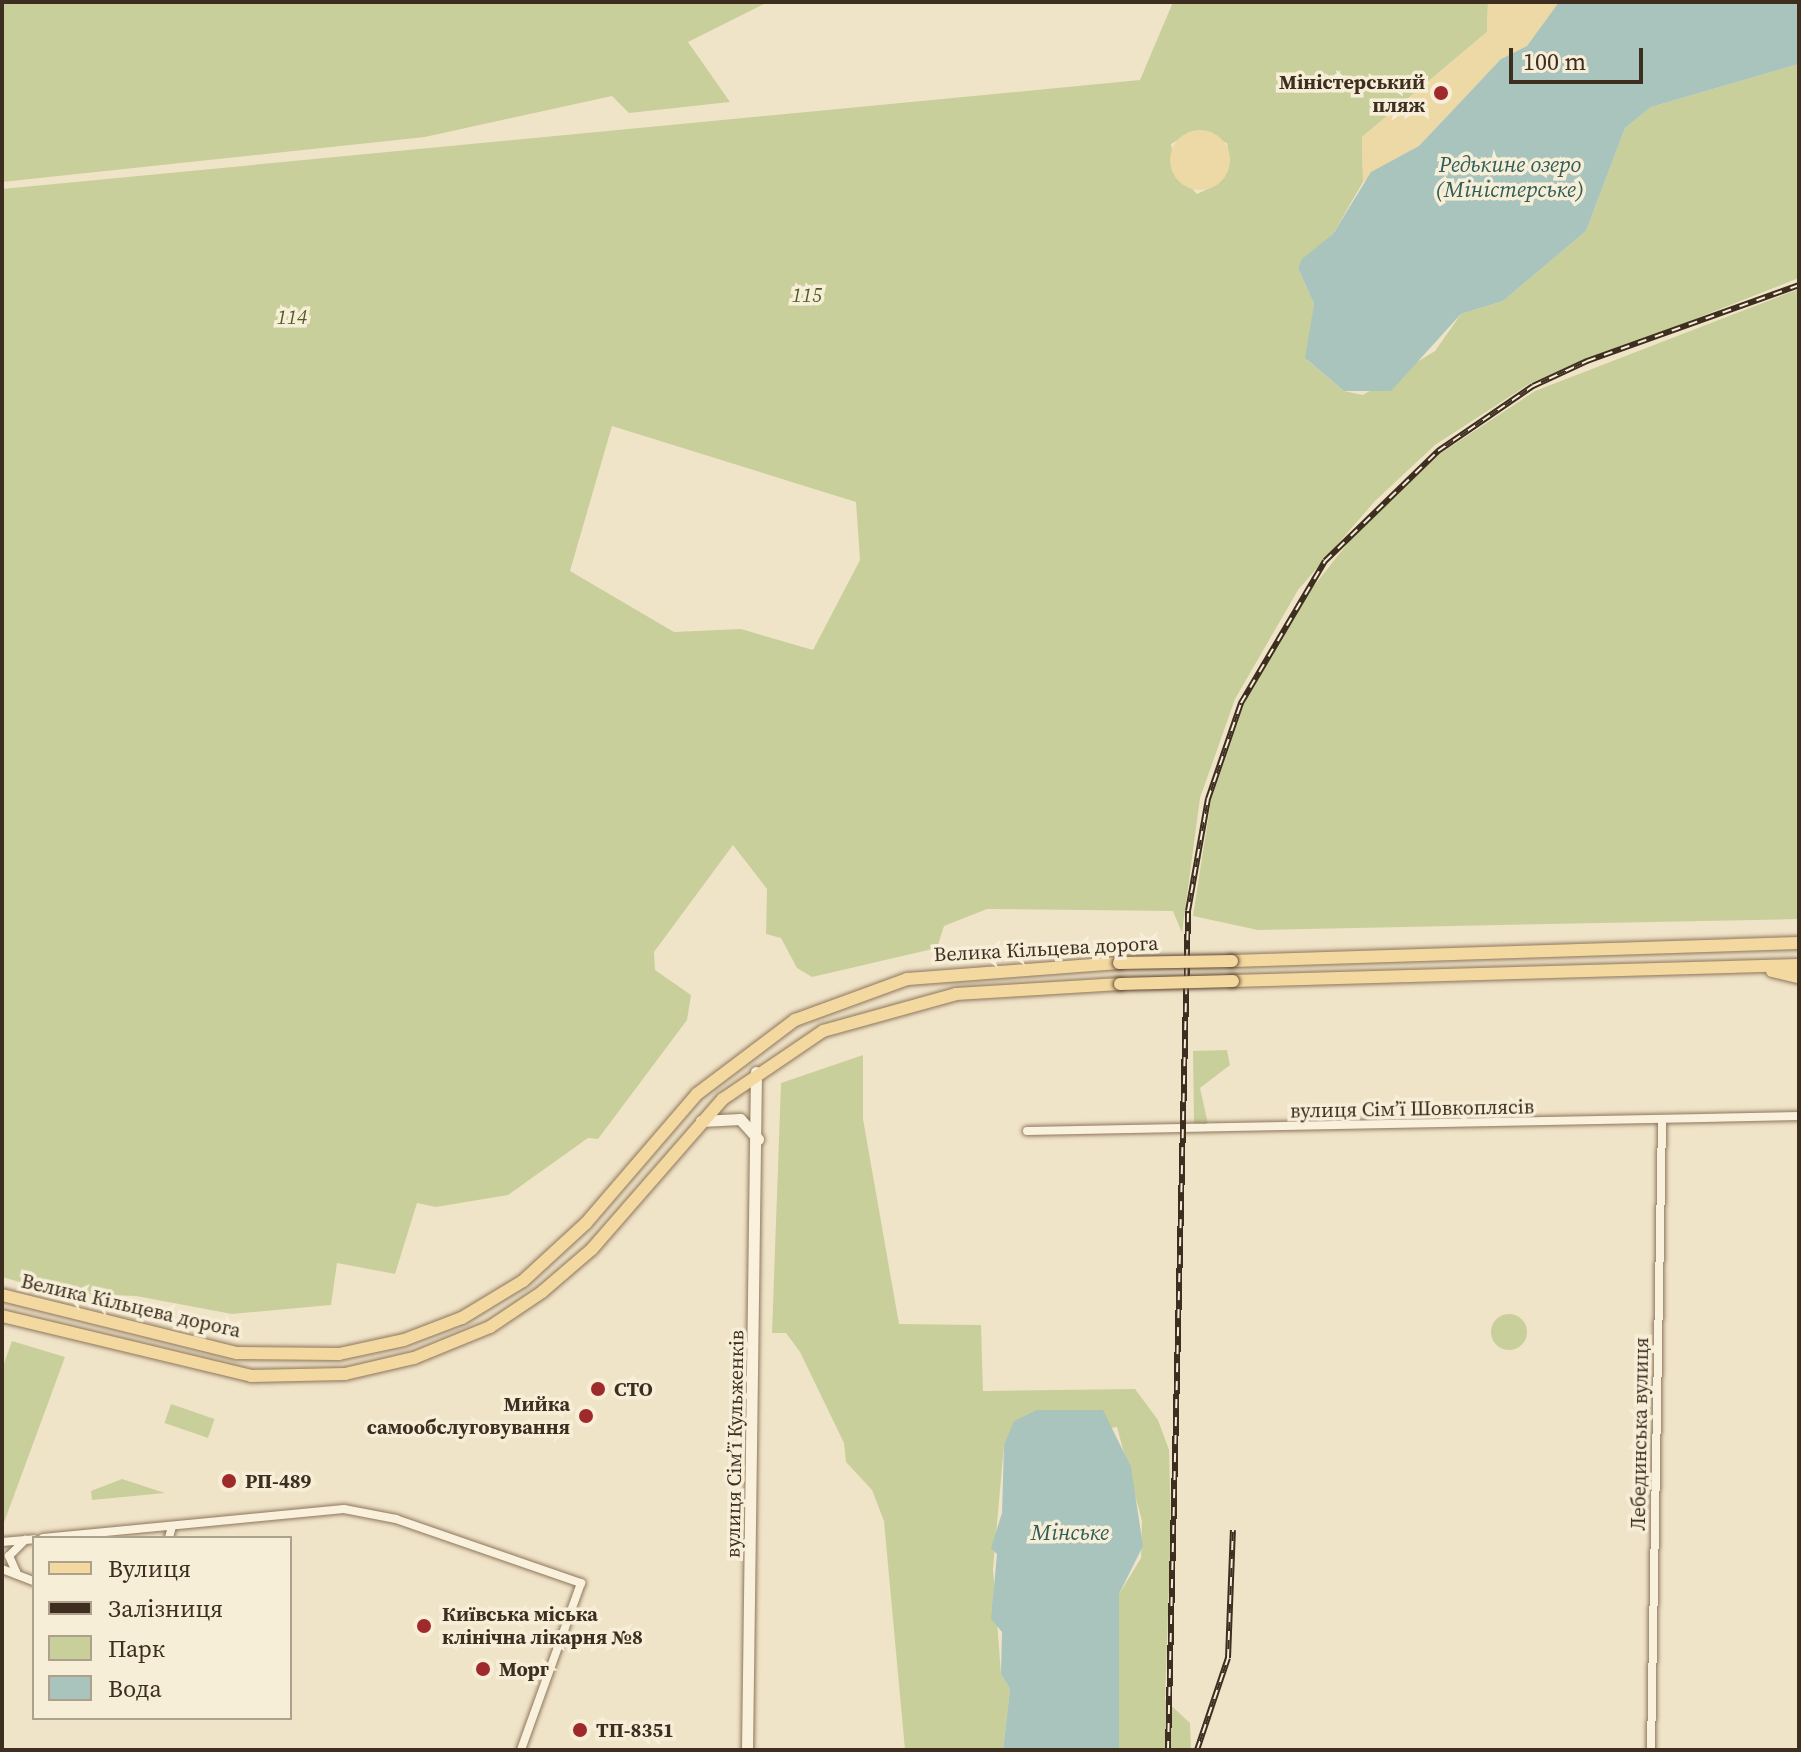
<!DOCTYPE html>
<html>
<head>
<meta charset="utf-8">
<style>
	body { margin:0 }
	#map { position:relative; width:1801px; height:1752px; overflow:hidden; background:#f0e4c8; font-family:"Source Serif 4",serif }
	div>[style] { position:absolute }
	.green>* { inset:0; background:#c9cf9b; transform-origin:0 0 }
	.round { border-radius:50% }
	.sand>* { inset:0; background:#ecd9a5 }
	.water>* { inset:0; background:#a9c4bc }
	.roads { filter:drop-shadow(0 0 2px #8d765c) drop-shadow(0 0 2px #8d765c) }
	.street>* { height:8px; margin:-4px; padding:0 4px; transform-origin:4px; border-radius:4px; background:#faf1dc }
	.secondary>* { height:11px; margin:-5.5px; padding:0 5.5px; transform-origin:5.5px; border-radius:5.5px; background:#faf1dc }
	.primary>* { height:12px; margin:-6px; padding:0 6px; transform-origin:6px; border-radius:6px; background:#f3d9a0 }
	.rail>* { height:6px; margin-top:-3px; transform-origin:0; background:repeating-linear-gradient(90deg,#f7eed8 0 9px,#3d2e20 0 18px); box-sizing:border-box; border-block:2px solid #3d2e20 }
	.bridges { filter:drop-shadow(0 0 2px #5b4430) drop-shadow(0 0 2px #5b4430) }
	.primary-bridge>* { height:12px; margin:-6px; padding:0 6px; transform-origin:6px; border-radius:6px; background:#f3d9a0 }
	.dots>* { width:22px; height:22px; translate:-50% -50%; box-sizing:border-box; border:4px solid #f7eed8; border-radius:50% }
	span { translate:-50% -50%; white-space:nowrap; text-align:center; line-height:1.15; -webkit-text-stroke:7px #f7eed8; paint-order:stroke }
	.poi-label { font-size:20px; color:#3d2e20; font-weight:700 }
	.right { translate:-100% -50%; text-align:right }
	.left { translate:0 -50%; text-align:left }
	.park-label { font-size:20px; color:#4d5a26; font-style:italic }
	.street-label { font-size:20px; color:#3d2e20 }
	.water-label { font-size:22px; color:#2f5d5a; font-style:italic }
	.frame { position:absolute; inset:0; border:4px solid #3d2e20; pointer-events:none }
	.legend { position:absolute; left:32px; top:1536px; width:260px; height:184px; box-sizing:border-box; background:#f7eed8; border:2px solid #ada18e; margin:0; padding:10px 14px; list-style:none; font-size:24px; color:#3d2e20 }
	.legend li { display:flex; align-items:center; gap:16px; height:40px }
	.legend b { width:40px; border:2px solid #ada18e }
	.scale { position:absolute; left:1509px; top:48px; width:134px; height:36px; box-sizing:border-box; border:4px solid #3d2e20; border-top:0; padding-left:10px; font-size:24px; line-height:28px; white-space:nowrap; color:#3d2e20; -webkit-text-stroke:6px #f7eed8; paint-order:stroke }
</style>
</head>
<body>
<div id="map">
	<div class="green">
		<i style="clip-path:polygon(2px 2px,768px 2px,688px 42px,730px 102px,629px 113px,612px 96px,425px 137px,2px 182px)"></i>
		<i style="clip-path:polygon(evenodd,1173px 2px,1488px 2px,1487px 32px,1362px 137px,1363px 182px,1333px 234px,1298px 268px,1314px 304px,1307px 360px,1344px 391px,1363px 395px,1435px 351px,1461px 314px,1503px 301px,1586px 231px,1625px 128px,1651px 107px,1799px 64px,1799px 278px,1529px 384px,1435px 445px,1375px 501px,1298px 590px,1235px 699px,1200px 798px,1182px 933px,1173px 911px,987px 909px,944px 926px,937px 948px,812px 977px,797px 968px,781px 938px,766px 934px,767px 889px,733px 845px,654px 952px,655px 970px,691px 995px,687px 1020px,598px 1139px,588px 1138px,508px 1195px,436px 1207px,417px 1203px,395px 1274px,337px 1263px,331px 1305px,232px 1314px,136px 1296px,59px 1293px,2px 1277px,2px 189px,1140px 80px,1173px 2px,1193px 131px,1227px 143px,1230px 161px,1218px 184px,1197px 194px,1176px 172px,1171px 144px,1193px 131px,1173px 2px,612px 426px,856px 502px,860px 560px,813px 650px,741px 629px,674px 632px,570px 571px,612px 426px)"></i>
		<i style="clip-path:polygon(1799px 289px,1799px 919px,1258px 930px,1193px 916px,1211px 800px,1244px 704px,1305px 597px,1355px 534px,1441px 453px,1535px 391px)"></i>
		<i style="clip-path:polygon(1227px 1050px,1230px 1065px,1200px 1088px,1208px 1124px,1194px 1124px,1193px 1051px)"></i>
		<i style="clip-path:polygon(863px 1055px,863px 1119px,899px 1324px,981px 1325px,983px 1391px,1135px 1389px,1158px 1420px,1169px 1450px,1171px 1528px,1165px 1700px,1190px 1723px,1191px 1750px,1119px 1750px,1119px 1594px,1141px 1558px,1142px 1521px,1117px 1427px,1004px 1445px,993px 1569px,1001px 1674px,1010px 1689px,1003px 1750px,905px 1750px,884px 1521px,872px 1490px,846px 1462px,844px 1443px,800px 1352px,786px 1333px,772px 1333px,781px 1083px)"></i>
		<i class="round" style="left:1491px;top:1314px;width:36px;height:36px"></i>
		<i style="clip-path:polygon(12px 1341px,65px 1357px,2px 1528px,2px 1369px)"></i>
		<i style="left:171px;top:1404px;width:46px;height:20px;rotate:19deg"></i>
		<i style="clip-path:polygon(122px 1479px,165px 1493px,92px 1500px,91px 1491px)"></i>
	</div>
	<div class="sand">
		<i style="clip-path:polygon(1488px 2px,1559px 2px,1527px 46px,1501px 59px,1419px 146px,1363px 182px,1362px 137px,1487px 32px)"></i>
		<i class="round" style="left:1170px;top:130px;width:60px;height:60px"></i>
	</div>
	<div class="water">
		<i style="clip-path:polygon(1559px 2px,1799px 2px,1799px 64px,1651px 107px,1625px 128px,1586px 231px,1503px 301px,1461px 314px,1391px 391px,1344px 391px,1305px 358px,1314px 304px,1298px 268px,1302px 259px,1333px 234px,1371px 172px,1419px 146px,1501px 59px,1527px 46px)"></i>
		<i style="clip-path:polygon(1037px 1410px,1103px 1410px,1131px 1467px,1143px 1546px,1119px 1594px,1119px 1750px,1003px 1750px,1010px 1689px,1001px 1674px,1002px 1632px,991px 1619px,997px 1554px,991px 1548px,1002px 1513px,1004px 1445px,1014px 1421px)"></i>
	</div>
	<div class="roads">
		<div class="street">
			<i style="left:1027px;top:1131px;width:772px;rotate:-1.11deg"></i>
			<i style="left:43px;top:1538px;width:302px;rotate:-5.5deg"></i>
			<i style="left:344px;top:1509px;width:53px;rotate:10.9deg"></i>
			<i style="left:396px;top:1519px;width:196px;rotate:19.1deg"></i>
			<i style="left:581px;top:1583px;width:177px;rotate:109.8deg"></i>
			<i style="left:169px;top:1538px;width:12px;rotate:-76deg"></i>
			<i style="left:2px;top:1542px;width:32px;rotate:-5deg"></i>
			<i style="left:2px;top:1569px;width:34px;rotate:21deg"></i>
			<i style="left:17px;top:1574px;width:20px;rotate:-114deg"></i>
			<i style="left:9px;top:1556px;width:23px;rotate:-45deg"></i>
			<i style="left:1651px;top:1750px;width:631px;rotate:-89deg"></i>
		</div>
		<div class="secondary">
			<i style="left:701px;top:1121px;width:39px;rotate:-3deg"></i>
			<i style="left:740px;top:1119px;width:27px;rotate:48deg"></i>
			<i style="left:747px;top:1750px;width:678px;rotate:-89.24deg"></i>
		</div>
		<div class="primary">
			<i style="left:1232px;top:961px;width:567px;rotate:-1.82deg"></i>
			<i style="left:1772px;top:971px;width:28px;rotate:13deg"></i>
			<i style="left:1233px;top:981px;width:566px;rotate:-1.62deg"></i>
			<i style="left:2px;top:1295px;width:242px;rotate:13.9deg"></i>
			<i style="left:237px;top:1353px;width:102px;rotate:0.6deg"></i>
			<i style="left:339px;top:1354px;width:66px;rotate:-12.2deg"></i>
			<i style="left:404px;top:1340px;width:62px;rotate:-20.8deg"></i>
			<i style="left:462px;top:1318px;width:71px;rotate:-31.2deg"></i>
			<i style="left:523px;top:1281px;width:86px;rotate:-42.6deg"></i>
			<i style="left:586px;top:1223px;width:170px;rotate:-49.3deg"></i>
			<i style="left:697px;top:1094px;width:123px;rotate:-37.1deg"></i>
			<i style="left:795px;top:1020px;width:119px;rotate:-20.1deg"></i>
			<i style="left:907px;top:979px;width:213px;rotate:-4.3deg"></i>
			<i style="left:2px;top:1316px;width:256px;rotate:13.5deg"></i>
			<i style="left:251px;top:1376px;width:94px;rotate:-1.2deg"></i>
			<i style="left:345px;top:1374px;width:71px;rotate:-13.1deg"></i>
			<i style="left:414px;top:1358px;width:82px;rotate:-22.2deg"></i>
			<i style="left:490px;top:1327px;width:63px;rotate:-33.9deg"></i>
			<i style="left:542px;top:1292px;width:66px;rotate:-40.7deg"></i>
			<i style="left:592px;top:1249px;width:199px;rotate:-48.9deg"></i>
			<i style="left:723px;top:1099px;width:121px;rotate:-34.2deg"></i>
			<i style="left:823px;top:1031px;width:138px;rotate:-15.5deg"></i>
			<i style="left:956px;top:994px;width:164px;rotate:-3.5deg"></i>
		</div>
	</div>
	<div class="rail">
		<i style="left:1168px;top:1750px;width:839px;rotate:-88.63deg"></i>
		<i style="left:1188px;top:911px;width:114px;rotate:-79.9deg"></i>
		<i style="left:1208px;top:799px;width:102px;rotate:-71deg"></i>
		<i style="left:1241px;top:703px;width:165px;rotate:-59.4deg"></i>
		<i style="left:1325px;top:561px;width:158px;rotate:-44.2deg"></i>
		<i style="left:1438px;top:451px;width:115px;rotate:-34.4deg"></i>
		<i style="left:1533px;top:386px;width:60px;rotate:-24.8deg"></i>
		<i style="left:1587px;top:361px;width:225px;rotate:-19.7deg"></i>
		<i style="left:1197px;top:1750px;width:97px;rotate:-71.4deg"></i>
		<i style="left:1228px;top:1658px;width:128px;rotate:-87.8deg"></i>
	</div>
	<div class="bridges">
		<div class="primary-bridge">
			<i style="left:1119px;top:963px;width:113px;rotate:-1deg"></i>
			<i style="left:1120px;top:984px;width:113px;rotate:-1.5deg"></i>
		</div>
	</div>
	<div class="dots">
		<i style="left:1441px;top:93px;background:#9e2a2b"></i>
		<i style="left:598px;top:1389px;background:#9e2a2b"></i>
		<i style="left:586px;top:1416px;background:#9e2a2b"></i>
		<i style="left:229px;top:1481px;background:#9e2a2b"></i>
		<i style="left:424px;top:1626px;background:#9e2a2b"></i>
		<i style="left:483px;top:1669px;background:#9e2a2b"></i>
		<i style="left:580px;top:1730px;background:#9e2a2b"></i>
	</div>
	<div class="poi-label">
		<span class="right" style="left:1425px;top:94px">Міністерський<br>пляж</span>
		<span class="left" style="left:614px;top:1389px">СТО</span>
		<span class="right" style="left:570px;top:1416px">Мийка<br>самообслуговування</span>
		<span class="left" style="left:245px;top:1481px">РП-489</span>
		<span class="left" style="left:442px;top:1626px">Київська міська<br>клінічна лікарня №8</span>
		<span class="left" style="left:499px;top:1669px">Морг</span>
		<span class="left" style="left:596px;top:1730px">ТП-8351</span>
	</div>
	<div class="park-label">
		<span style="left:807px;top:295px">115</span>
		<span style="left:292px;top:317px">114</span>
	</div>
	<div class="street-label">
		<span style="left:1046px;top:949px;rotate:-3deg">Велика Кільцева дорога</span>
		<span style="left:1412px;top:1109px;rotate:-1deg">вулиця Сімʼї Шовкоплясів</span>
		<span style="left:131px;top:1306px;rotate:13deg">Велика Кільцева дорога</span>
		<span style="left:1640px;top:1434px;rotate:-89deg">Лебединська вулиця</span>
		<span style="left:735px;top:1444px;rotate:-89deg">вулиця Сімʼї Кульженків</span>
	</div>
	<div class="water-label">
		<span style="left:1510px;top:177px">Редькине озеро<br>(Міністерське)</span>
		<span style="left:1070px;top:1533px">Мінське</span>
	</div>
	<div class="frame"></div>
	<ul class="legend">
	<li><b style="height:10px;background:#f3d9a0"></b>Вулиця</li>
	<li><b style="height:10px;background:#3d2e20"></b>Залізниця</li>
	<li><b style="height:22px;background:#c9cf9b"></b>Парк</li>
	<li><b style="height:22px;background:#a9c4bc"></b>Вода</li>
	</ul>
	<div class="scale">100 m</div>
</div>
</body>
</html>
